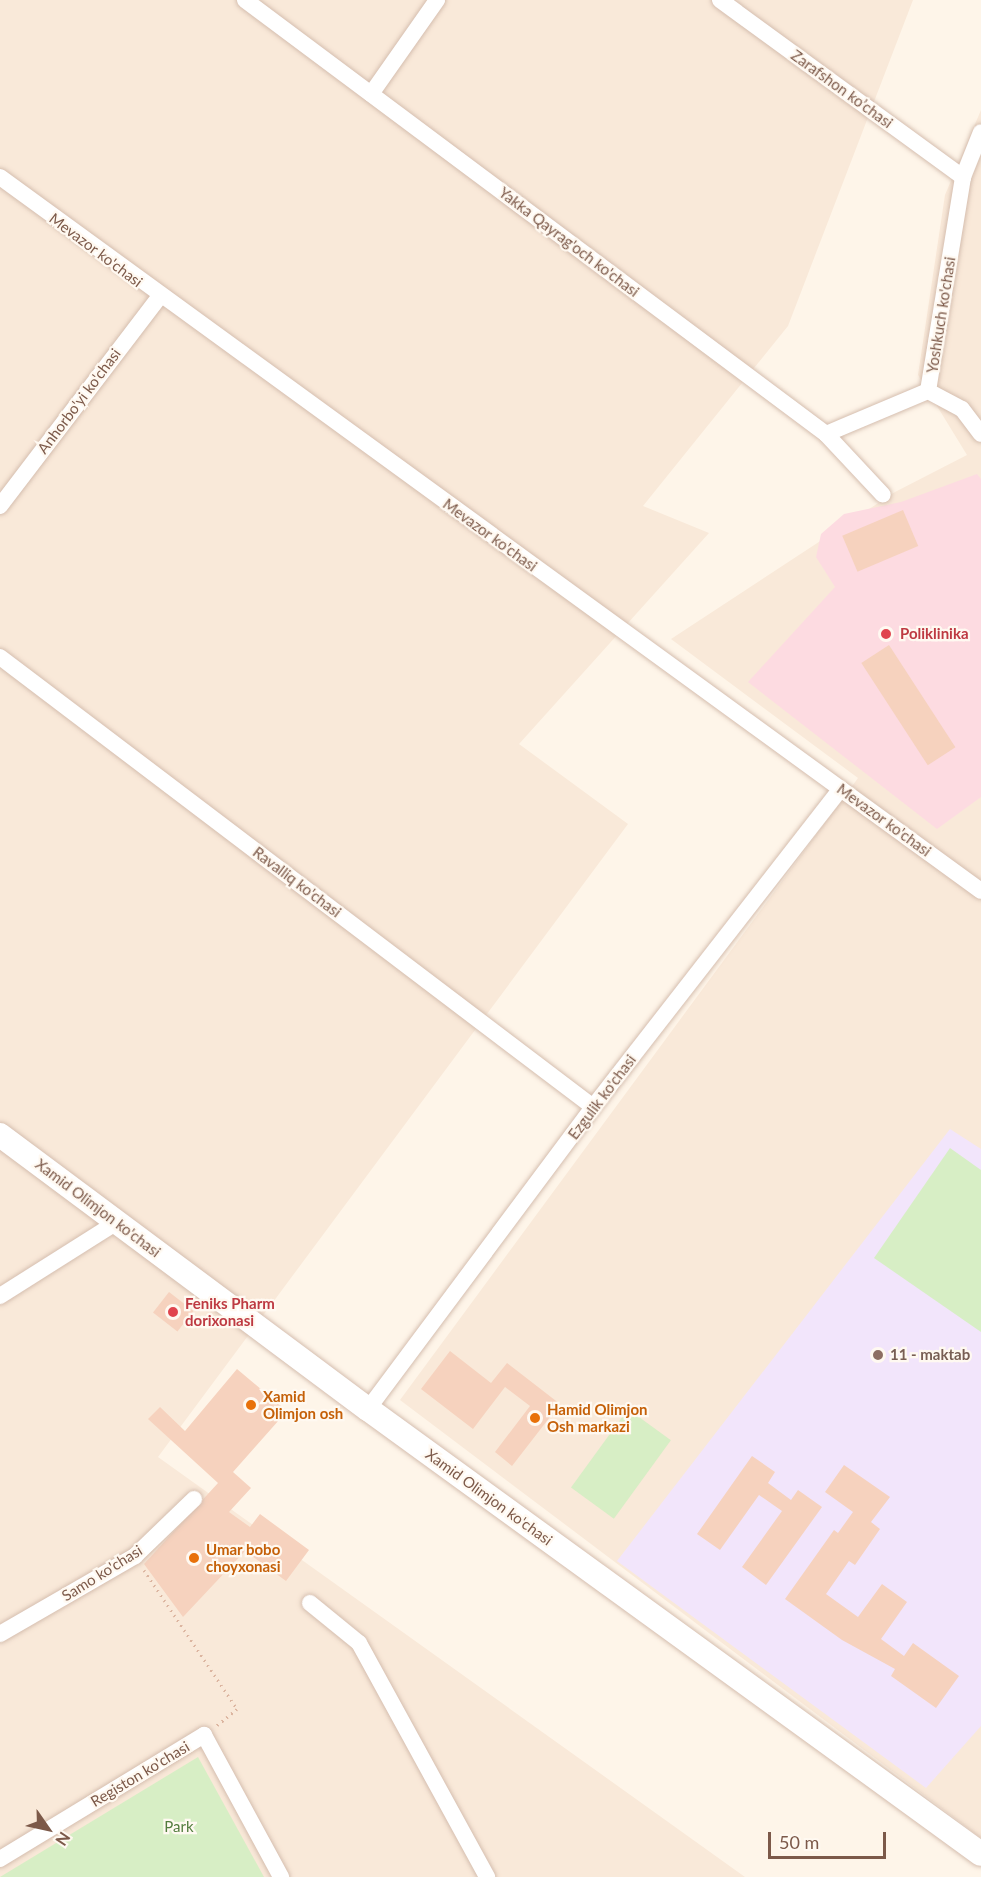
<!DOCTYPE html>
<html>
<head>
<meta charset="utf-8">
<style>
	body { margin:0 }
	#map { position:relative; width:981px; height:1877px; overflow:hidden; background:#fef5e9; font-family:Lato,sans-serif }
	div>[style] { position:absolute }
	.residential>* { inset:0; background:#f9e9d9 }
	.education>* { inset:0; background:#f2e5fb }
	.medical>* { inset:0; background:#fddbe1 }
	.green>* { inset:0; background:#d7eec5; transform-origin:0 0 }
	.building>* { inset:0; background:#f6d2be; transform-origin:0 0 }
	.path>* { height:3px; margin-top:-1.5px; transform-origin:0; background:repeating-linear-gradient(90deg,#dcb5a0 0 1.5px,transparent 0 6px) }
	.roads { filter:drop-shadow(0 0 2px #d5beaf) drop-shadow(0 0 2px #d5beaf) }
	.minor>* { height:16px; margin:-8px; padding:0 8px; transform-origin:8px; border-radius:8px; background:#fff }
	.secondary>* { height:24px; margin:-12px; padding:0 12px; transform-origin:12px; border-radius:12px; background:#fff }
	.dots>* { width:16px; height:16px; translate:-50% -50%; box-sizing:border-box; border:3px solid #fff9f1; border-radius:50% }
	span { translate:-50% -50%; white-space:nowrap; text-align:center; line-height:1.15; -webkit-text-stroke:4.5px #fff9f1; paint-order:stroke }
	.street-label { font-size:15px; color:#7c5949 }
	.health-label { font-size:15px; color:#be3a42; font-weight:700 }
	.left { translate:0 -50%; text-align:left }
	.education-label { font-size:15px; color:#785e54; font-weight:700 }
	.food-label { font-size:15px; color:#c56008; font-weight:700 }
	.park-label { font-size:15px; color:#527c3d }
	.north { position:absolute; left:18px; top:1799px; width:60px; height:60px; -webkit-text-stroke:4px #fff9f1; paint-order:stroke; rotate:124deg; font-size:16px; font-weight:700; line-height:24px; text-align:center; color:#7c5949 }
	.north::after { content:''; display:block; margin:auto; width:21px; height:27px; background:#7c5949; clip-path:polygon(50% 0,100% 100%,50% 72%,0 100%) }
	.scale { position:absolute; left:768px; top:1832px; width:118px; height:27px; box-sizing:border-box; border:3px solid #7c5949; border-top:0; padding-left:8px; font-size:18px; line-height:21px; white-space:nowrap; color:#7c5949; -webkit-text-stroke:4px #fff9f1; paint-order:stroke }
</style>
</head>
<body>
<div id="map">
	<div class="residential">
		<i style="clip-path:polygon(0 0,913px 0,788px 326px,643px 506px,709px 533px,519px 744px,628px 824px,158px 1457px,745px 1877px,0 1877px)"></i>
		<i style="clip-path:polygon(981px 110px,981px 1838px,400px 1400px,858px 778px,671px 639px,895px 492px,967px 455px,918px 375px,945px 195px)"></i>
	</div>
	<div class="education">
		<i style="clip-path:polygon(950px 1129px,981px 1149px,981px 1726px,926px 1788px,617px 1561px)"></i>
	</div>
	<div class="medical">
		<i style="clip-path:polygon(977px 474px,981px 479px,981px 797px,937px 829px,748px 682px,835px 587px,816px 557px,821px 534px,844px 514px,901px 502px)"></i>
	</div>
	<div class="green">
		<i style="clip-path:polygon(950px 1148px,981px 1170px,981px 1332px,874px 1258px)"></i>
		<i style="left:628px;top:1409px;width:53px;height:97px;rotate:36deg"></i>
		<i style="clip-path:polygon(198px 1757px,264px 1877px,0 1877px)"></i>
	</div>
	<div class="building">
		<i style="left:903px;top:510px;width:39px;height:66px;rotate:67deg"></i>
		<i style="left:889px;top:645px;width:122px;height:33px;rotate:57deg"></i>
		<i style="left:169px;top:1292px;width:31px;height:26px;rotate:38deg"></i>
		<i style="clip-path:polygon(450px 1351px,491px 1383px,507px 1363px,560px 1404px,512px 1466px,495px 1452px,530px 1406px,505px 1387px,473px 1429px,421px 1389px)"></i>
		<i style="clip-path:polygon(237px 1369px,287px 1411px,233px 1472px,251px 1488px,229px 1512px,250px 1527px,260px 1514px,309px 1550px,286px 1581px,245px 1551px,183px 1617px,144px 1564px,218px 1483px,148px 1419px,160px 1407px,185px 1431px)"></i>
		<i style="clip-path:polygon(752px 1456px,775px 1472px,768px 1483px,791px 1500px,798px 1490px,822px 1507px,766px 1585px,742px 1567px,782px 1511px,759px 1495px,720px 1550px,697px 1534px)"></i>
		<i style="clip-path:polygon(844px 1465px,890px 1497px,871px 1522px,880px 1529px,855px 1565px,849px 1561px,826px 1594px,858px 1617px,882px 1584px,907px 1602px,881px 1639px,904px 1656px,913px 1643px,959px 1676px,936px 1708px,891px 1676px,895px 1669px,842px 1640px,785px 1599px,834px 1530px,838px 1533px,853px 1512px,825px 1492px)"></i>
	</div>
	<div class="path">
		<i style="left:144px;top:1570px;width:167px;rotate:56.2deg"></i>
		<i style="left:237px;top:1709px;width:27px;rotate:141deg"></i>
	</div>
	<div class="roads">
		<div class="minor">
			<i style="left:245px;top:0;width:725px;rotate:36.76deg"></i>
			<i style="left:826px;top:434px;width:83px;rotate:46.9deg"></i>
			<i style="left:720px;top:0;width:301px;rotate:36.1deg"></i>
			<i style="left:371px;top:94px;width:115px;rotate:-54.9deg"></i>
			<i style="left:0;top:177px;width:1213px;rotate:36.05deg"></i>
			<i style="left:928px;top:391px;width:38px;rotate:28deg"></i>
			<i style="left:962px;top:409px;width:31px;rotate:53deg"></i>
			<i style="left:826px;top:434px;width:111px;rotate:-22.9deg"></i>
			<i style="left:928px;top:391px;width:217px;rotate:-80.7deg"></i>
			<i style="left:963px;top:177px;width:48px;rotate:-68.2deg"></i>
			<i style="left:0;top:506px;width:263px;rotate:-52.7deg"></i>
			<i style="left:0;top:657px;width:744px;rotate:37.19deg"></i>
			<i style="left:0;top:1296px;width:138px;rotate:-32.3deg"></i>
			<i style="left:368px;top:1409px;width:377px;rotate:-53.3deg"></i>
			<i style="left:593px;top:1107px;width:403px;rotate:-52.1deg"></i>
			<i style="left:310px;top:1603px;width:63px;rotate:39.2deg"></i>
			<i style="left:359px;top:1643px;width:267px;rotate:61.3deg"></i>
			<i style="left:0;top:1634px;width:156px;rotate:-30deg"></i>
			<i style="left:135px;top:1556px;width:82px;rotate:-44deg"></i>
			<i style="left:0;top:1859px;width:239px;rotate:-31.3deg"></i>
			<i style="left:204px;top:1735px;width:162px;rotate:61.5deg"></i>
		</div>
		<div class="secondary">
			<i style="left:0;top:1135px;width:459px;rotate:36.7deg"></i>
			<i style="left:368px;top:1409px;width:757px;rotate:35.98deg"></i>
		</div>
	</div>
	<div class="dots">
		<i style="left:886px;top:634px;background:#e0444e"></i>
		<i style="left:173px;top:1312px;background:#e0444e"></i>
		<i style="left:878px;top:1355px;background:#8d6e63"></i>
		<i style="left:251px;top:1405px;background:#e8710a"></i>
		<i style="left:535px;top:1418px;background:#e8710a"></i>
		<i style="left:194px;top:1558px;background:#e8710a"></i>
	</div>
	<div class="street-label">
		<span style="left:842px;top:89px;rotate:36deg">Zarafshon ko’chasi</span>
		<span style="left:569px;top:242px;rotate:37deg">Yakka Qayrag'och ko'chasi</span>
		<span style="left:96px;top:250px;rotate:37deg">Mevazor ko'chasi</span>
		<span style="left:941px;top:315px;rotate:-81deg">Yoshkuch ko'chasi</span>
		<span style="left:79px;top:401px;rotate:-53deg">Anhorbo'yi ko'chasi</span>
		<span style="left:490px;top:535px;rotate:36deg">Mevazor ko'chasi</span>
		<span style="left:884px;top:820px;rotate:36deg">Mevazor ko'chasi</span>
		<span style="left:297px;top:882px;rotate:37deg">Ravalliq ko'chasi</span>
		<span style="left:602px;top:1097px;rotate:-53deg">Ezgulik ko'chasi</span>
		<span style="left:98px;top:1208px;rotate:37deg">Xamid Olimjon ko'chasi</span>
		<span style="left:489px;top:1497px;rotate:36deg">Xamid Olimjon ko'chasi</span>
		<span style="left:102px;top:1573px;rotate:-32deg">Samo ko'chasi</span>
		<span style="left:140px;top:1774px;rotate:-31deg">Registon ko'chasi</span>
	</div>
	<div class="health-label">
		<span class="left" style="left:900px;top:634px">Poliklinika</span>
		<span class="left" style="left:185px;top:1312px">Feniks Pharm<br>dorixonasi</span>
	</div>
	<div class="education-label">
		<span class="left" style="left:890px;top:1355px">11 - maktab</span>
	</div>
	<div class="food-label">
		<span class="left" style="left:263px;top:1405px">Xamid<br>Olimjon osh</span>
		<span class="left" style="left:547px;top:1418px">Hamid Olimjon<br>Osh markazi</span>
		<span class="left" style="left:206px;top:1558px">Umar bobo<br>choyxonasi</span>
	</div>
	<div class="park-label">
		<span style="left:179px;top:1827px">Park</span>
	</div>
	<div class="north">N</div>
	<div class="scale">50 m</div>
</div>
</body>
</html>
